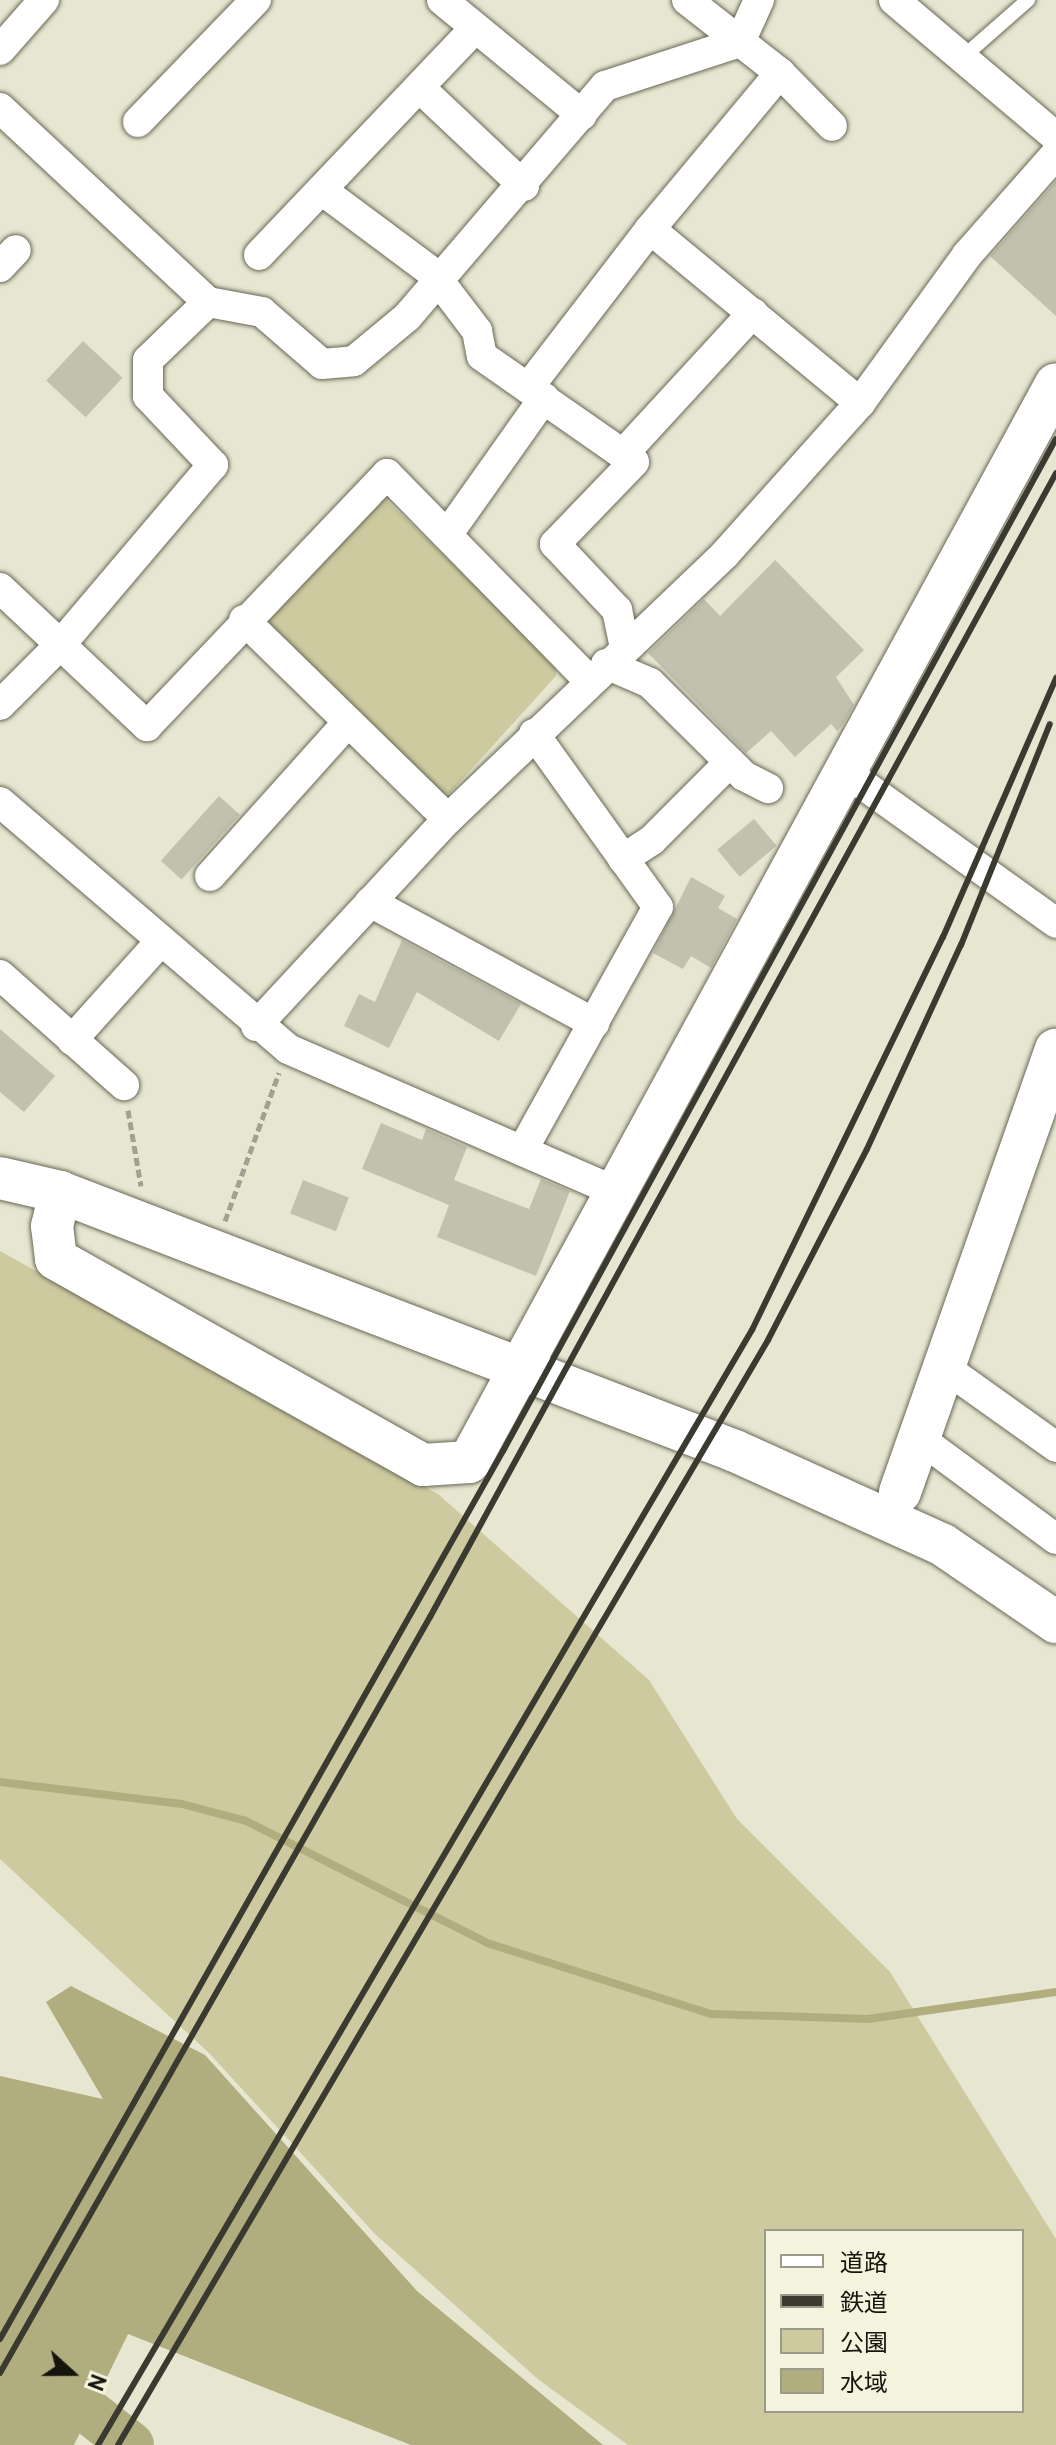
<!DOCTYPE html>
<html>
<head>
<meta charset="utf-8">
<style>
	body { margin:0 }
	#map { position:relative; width:1056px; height:2445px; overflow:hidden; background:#e7e6d1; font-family:Overpass,"Noto Sans JP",sans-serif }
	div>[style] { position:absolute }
	.green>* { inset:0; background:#cdcaa0 }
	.water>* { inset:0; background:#b0ad7e }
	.stream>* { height:8px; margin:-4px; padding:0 4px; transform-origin:4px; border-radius:4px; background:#b0ad7e }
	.river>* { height:46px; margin:-23px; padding:0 23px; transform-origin:23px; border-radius:23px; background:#b0ad7e }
	.building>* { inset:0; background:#c2c1ad; transform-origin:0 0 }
	.path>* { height:5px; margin-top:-2.5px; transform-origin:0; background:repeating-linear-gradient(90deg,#a2a191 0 8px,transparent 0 12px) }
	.roads { filter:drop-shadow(0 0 2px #696856) drop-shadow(0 0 2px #696856) }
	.lane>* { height:14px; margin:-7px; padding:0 7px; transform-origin:7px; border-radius:7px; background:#fff }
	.street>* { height:30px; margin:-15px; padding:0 15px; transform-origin:15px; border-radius:15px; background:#fff }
	.secondary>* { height:42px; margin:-21px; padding:0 21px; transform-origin:21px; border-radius:21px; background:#fff }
	.rail>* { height:6px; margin:-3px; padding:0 3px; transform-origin:3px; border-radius:3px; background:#3a3a30 }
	span { translate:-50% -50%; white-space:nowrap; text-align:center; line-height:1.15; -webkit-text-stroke:6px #f4f3de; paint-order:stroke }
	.legend { position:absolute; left:764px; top:2229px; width:260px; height:184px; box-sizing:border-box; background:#f4f3de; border:2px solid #9b9a8b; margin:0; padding:10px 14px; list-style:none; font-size:24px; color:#15150e }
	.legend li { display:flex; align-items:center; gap:16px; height:40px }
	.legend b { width:40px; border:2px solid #9b9a8b }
	.north { position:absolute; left:32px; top:2333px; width:80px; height:80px; -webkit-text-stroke:6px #f4f3de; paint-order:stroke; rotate:111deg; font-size:22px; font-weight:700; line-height:32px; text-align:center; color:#15150e }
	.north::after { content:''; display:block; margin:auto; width:28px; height:36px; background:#15150e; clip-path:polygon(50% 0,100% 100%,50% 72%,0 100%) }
</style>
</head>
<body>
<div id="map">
	<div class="green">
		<i style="clip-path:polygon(382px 496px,556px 663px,556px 676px,450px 793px,436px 795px,272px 634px,269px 620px)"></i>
		<i style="clip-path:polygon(evenodd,0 1251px,438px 1494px,649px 1680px,737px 1819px,890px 1972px,1056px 2239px,1056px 2445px,628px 2445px,539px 2380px,375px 2234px,210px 2054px,0 1859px,0 1251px,766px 2231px,1022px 2231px,1022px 2411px,766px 2411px,766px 2231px)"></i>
	</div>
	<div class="water">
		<i style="clip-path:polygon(71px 1986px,205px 2055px,417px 2291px,603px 2445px,411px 2445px,128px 2334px,74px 2445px,0 2445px,0 2076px,103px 2099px,46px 2002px)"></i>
	</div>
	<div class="stream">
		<i style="left:0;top:1782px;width:183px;rotate:6.9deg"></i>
		<i style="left:182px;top:1804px;width:66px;rotate:14.9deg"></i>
		<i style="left:246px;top:1821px;width:270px;rotate:26.8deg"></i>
		<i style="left:487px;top:1943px;width:235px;rotate:17.6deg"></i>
		<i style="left:711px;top:2014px;width:157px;rotate:1.8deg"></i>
		<i style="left:868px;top:2019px;width:190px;rotate:-8.2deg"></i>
	</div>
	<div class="river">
		<i style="left:0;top:2341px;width:167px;rotate:38.4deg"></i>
	</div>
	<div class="building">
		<i style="clip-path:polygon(1056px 181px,1056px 316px,990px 256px)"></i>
		<i style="left:83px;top:341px;width:54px;height:54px;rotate:43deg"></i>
		<i style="clip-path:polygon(775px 560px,864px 650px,836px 677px,854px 705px,842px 726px,837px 731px,831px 724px,795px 757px,771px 731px,746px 753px,648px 653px,704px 599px,720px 616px)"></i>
		<i style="left:219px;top:796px;width:28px;height:87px;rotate:42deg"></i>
		<i style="left:754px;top:819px;width:35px;height:48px;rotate:50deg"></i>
		<i style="clip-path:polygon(691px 877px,725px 896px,718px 908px,737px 919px,711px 968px,691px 956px,683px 969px,653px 953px)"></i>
		<i style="clip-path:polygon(402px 940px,521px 1004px,499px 1041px,417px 992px,389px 1048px,344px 1026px,359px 994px,375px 1002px)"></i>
		<i style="clip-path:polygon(0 1029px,55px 1076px,24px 1112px,0 1092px)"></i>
		<i style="clip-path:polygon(381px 1123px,422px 1140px,426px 1129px,467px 1147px,454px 1180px,529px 1209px,541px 1179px,570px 1191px,536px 1276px,437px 1237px,449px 1205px,362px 1169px)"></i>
		<i style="left:303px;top:1180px;width:49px;height:36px;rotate:21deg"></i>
	</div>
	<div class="path">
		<i style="left:128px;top:1110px;width:77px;rotate:80.3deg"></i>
		<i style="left:225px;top:1221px;width:158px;rotate:-70deg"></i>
	</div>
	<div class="roads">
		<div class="lane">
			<i style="left:962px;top:58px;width:88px;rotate:-41.3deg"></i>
		</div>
		<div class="street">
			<i style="left:442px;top:0;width:181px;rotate:39.4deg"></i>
			<i style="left:687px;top:0;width:118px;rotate:38.1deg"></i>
			<i style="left:780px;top:73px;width:74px;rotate:45.5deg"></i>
			<i style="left:894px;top:0;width:212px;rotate:40.2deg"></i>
			<i style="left:0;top:50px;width:67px;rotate:-48.7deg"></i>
			<i style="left:420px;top:88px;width:143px;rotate:43.3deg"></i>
			<i style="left:0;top:108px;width:284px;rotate:43deg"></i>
			<i style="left:138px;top:122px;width:170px;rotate:-46deg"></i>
			<i style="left:323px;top:191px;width:137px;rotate:36.7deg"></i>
			<i style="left:433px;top:273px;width:73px;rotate:52.8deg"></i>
			<i style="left:477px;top:331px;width:25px;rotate:79deg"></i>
			<i style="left:482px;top:356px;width:185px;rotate:34.9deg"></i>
			<i style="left:634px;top:462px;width:114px;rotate:133.9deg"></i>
			<i style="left:555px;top:544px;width:91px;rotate:46.8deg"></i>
			<i style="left:617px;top:610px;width:35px;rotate:78deg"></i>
			<i style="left:650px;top:229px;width:273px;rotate:39.6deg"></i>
			<i style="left:259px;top:255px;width:313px;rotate:-46.4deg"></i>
			<i style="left:0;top:267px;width:23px;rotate:-47deg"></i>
			<i style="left:528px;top:388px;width:200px;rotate:-52.5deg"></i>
			<i style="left:650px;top:229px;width:203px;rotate:-50.2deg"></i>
			<i style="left:625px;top:452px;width:189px;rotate:-47.4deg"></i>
			<i style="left:447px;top:535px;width:168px;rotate:-54.7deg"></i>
			<i style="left:0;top:588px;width:202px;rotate:43.2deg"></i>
			<i style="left:147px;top:726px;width:348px;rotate:-46.4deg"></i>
			<i style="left:387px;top:474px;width:290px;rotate:45.6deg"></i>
			<i style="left:244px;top:620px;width:285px;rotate:44.3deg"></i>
			<i style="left:606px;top:664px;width:48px;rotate:23.4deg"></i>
			<i style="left:650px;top:683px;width:132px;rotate:44.7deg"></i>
			<i style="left:744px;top:776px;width:27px;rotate:27deg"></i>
			<i style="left:0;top:705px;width:86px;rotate:-45deg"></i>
			<i style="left:61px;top:644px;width:235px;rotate:-49.7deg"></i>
			<i style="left:213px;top:465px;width:95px;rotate:-133.3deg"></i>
			<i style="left:148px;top:396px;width:36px;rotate:-90deg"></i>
			<i style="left:148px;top:360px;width:83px;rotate:-44deg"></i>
			<i style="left:208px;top:302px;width:55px;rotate:10.5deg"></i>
			<i style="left:262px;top:312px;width:79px;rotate:40.9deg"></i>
			<i style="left:322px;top:364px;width:32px;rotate:-5deg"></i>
			<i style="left:354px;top:361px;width:69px;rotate:-39.7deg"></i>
			<i style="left:407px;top:317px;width:304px;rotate:-49.4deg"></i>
			<i style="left:605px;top:86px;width:142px;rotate:-18.1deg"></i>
			<i style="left:740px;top:42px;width:46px;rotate:-65.7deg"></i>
			<i style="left:844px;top:771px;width:261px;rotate:35.6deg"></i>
			<i style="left:0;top:802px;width:379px;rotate:40.6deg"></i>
			<i style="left:288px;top:1049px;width:353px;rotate:23.5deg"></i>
			<i style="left:623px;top:859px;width:35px;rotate:-33deg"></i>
			<i style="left:652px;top:840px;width:110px;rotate:-45deg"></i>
			<i style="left:210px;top:876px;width:207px;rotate:-48.1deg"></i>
			<i style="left:370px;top:902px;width:255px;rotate:28.4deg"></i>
			<i style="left:0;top:975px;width:166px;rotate:41.6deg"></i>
			<i style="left:256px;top:1026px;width:282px;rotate:-47.2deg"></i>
			<i style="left:448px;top:819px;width:383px;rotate:-43.7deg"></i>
			<i style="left:725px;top:554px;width:203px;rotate:-48.2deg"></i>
			<i style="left:860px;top:403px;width:183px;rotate:-54.1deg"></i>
			<i style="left:967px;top:255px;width:135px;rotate:-48.6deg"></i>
			<i style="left:72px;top:1040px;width:132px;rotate:-48.1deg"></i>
			<i style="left:522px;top:1151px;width:279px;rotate:-60.9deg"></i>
			<i style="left:658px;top:907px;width:213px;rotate:-125.6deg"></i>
			<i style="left:944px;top:1367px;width:138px;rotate:35.5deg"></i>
			<i style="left:919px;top:1438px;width:170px;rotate:36.4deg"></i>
		</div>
		<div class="secondary">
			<i style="left:0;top:1178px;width:62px;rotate:13.1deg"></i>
			<i style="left:60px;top:1192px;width:723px;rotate:20.99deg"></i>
			<i style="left:735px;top:1451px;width:228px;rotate:24.3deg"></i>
			<i style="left:943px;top:1545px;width:137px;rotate:34.3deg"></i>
			<i style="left:60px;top:1192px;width:35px;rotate:103deg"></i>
			<i style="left:52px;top:1226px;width:33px;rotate:83deg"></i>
			<i style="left:56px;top:1259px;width:421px;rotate:29.3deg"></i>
			<i style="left:423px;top:1465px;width:46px;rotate:-3.7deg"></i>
			<i style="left:469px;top:1462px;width:1227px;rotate:-61.43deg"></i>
			<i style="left:900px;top:1492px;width:469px;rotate:-70.6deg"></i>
		</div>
	</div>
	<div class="rail">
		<i style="left:0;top:2339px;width:1021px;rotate:-60.47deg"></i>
		<i style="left:503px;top:1451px;width:1153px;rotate:-61.35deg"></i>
		<i style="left:0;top:2373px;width:870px;rotate:-60.37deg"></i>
		<i style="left:430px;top:1617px;width:1304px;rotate:-61.31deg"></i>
		<i style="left:98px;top:2445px;width:1293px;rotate:-59.61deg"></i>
		<i style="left:752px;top:1330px;width:437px;rotate:-64.1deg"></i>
		<i style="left:943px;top:937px;width:283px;rotate:-66.4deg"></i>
		<i style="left:118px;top:2445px;width:1282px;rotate:-59.53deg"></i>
		<i style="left:768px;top:1340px;width:215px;rotate:-62.6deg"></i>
		<i style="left:867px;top:1149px;width:225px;rotate:-65.3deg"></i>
		<i style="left:961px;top:945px;width:238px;rotate:-68.1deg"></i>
	</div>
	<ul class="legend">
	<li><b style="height:10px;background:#fff"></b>道路</li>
	<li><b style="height:10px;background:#3a3a30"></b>鉄道</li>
	<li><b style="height:22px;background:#cdcaa0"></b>公園</li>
	<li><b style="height:22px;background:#b0ad7e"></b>水域</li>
	</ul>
	<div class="north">N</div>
</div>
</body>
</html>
